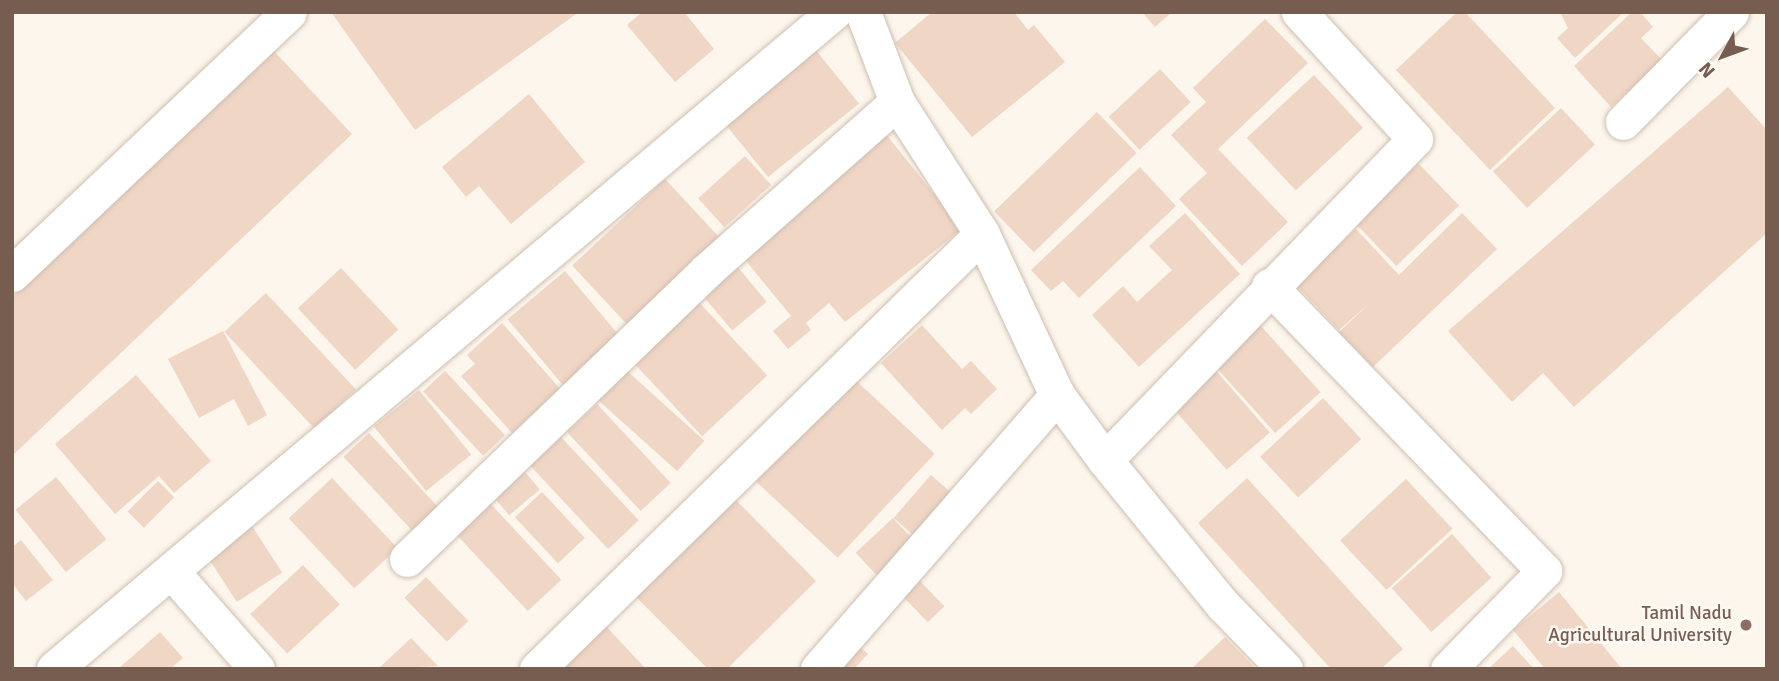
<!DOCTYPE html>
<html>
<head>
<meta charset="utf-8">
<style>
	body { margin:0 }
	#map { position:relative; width:1779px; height:681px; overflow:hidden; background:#fcf6ec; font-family:Signika,sans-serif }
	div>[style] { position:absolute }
	.building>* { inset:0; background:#f0d6c5; transform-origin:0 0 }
	.roads { filter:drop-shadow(0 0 2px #cebeb1) drop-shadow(0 0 2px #cebeb1) }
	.minor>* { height:35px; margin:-17.5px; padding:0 17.5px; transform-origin:17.5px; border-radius:17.5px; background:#fff }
	.dots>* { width:19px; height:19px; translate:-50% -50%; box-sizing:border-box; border:4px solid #fefaf3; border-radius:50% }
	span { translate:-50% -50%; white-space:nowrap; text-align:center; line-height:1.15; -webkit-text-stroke:5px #fefaf3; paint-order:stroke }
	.education-label { font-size:19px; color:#785e54 }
	.right { translate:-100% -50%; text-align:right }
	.frame { position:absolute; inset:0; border:14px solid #775d4f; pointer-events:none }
	.north { position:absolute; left:1688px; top:21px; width:70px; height:70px; -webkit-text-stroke:5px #fefaf3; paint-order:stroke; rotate:229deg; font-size:19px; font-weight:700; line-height:28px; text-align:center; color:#775d4f }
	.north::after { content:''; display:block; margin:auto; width:24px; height:32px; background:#775d4f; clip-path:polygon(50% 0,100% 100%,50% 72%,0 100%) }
</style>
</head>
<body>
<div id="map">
	<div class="building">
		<i style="clip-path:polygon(331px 12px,579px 12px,415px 130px)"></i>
		<i style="clip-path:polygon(642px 12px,684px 12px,714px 49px,675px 82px,627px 25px)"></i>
		<i style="clip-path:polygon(932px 12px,1014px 12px,1028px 30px,1034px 25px,1065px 62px,972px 137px,895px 43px)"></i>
		<i style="clip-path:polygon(1142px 12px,1172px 12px,1155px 27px)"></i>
		<i style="clip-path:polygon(1457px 12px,1465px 12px,1555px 108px,1490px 170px,1396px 70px)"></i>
		<i style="clip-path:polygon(1560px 12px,1624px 12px,1575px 58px,1557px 38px,1568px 28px)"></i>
		<i style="clip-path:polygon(1632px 12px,1640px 12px,1653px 27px,1641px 38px,1662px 60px,1611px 107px,1574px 66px)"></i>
		<i style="clip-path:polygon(1265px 19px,1308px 63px,1218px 149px,1288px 222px,1242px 266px,1179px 199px,1207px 173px,1171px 135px,1206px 102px,1193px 88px)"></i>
		<i style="left:815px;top:49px;width:70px;height:117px;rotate:51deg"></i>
		<i style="clip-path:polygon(273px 50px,352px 134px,12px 456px,12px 297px)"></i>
		<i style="left:1160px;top:69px;width:45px;height:70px;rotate:47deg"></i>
		<i style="left:1314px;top:75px;width:72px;height:92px;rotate:47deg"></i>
		<i style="clip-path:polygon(1728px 87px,1767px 130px,1767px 233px,1574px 407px,1543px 373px,1512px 402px,1448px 331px)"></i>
		<i style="clip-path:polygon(529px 94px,585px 162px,511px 224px,479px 186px,466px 197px,442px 167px)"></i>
		<i style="left:1561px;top:108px;width:50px;height:93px;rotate:47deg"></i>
		<i style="left:1097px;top:112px;width:57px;height:143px;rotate:46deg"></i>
		<i style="clip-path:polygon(885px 133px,962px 229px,845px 322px,829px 303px,806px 323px,811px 330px,788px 349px,773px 331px,791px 316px,738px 251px)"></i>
		<i style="left:745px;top:156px;width:39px;height:63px;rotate:48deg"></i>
		<i style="left:1418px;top:163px;width:59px;height:87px;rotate:46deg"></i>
		<i style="clip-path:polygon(1140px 167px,1176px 206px,1079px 298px,1063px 281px,1051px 291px,1031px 270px)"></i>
		<i style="left:665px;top:179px;width:84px;height:127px;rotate:47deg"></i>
		<i style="clip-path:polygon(1185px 213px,1240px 274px,1139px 367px,1092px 315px,1123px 286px,1137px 302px,1172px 270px,1149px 246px)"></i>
		<i style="clip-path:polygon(1462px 213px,1497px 249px,1373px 367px,1339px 332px,1371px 302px,1339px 330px,1296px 285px,1356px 229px,1399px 275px)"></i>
		<i style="left:730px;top:258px;width:57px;height:45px;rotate:50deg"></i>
		<i style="left:341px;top:268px;width:84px;height:59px;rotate:47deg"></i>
		<i style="left:565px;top:271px;width:87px;height:75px;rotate:50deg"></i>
		<i style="left:266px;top:293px;width:132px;height:57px;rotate:47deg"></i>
		<i style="left:695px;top:298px;width:106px;height:89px;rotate:47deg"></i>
		<i style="left:1251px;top:315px;width:104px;height:61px;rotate:48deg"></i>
		<i style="clip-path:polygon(502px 323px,561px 390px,512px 433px,461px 376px,475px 364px,467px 355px)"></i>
		<i style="clip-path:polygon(922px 325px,962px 369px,971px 361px,997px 389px,971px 414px,965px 408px,942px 430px,881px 363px)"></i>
		<i style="clip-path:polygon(223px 331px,267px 415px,248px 426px,234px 399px,199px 418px,168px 359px)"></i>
		<i style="left:616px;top:361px;width:119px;height:41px;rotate:42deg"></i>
		<i style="left:1212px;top:366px;width:88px;height:57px;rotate:49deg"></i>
		<i style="left:445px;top:371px;width:88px;height:30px;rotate:47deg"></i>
		<i style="left:849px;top:374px;width:117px;height:142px;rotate:43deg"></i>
		<i style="clip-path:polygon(136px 375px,211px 461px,174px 493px,159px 476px,115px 514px,55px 444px)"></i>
		<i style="left:419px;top:390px;width:83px;height:58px;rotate:51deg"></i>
		<i style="left:1323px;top:398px;width:56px;height:86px;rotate:47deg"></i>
		<i style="left:597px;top:404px;width:108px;height:41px;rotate:47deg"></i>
		<i style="left:369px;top:433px;width:114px;height:35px;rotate:47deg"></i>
		<i style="left:561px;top:437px;width:114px;height:42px;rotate:47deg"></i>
		<i style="left:525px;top:472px;width:23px;height:40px;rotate:50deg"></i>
		<i style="left:931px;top:475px;width:30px;height:57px;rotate:41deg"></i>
		<i style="left:56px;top:477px;width:80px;height:52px;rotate:51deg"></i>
		<i style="left:332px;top:478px;width:96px;height:59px;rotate:47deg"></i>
		<i style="clip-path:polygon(1247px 478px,1403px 649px,1381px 669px,1331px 669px,1198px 523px)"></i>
		<i style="left:1406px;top:479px;width:68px;height:90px;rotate:47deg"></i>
		<i style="left:158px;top:481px;width:23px;height:43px;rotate:45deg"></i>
		<i style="left:542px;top:492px;width:63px;height:37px;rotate:47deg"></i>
		<i style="clip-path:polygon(732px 496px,816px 581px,727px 669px,708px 669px,633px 594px)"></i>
		<i style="left:487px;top:500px;width:109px;height:46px;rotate:47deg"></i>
		<i style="left:893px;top:518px;width:37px;height:51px;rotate:47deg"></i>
		<i style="left:250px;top:523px;width:59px;height:54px;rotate:57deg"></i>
		<i style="left:1452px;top:534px;width:59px;height:81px;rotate:48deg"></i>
		<i style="clip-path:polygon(21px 540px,53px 580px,26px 601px,12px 583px,12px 547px)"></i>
		<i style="left:303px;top:565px;width:54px;height:72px;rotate:47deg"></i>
		<i style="left:426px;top:577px;width:61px;height:30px;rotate:46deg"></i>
		<i style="left:920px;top:581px;width:35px;height:23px;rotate:46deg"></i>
		<i style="clip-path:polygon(1559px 592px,1622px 669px,1545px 669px,1513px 630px)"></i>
		<i style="clip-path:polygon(603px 623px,646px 669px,553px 669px)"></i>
		<i style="clip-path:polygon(160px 632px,183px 658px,170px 669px,118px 669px)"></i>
		<i style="clip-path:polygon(1225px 637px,1256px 669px,1191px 669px)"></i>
		<i style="clip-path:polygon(411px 638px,438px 666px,378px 669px)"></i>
		<i style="clip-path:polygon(852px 639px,868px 654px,854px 669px,841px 669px)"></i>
		<i style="clip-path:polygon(1513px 646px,1534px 669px,1488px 669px)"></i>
	</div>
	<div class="roads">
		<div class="minor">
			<i style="left:1623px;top:122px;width:154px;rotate:-45.5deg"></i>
			<i style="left:12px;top:274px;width:381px;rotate:-43.4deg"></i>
			<i style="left:1269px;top:286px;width:396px;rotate:46deg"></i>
			<i style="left:1544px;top:571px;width:137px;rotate:134.4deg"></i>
			<i style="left:1057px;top:395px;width:81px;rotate:53.6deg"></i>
			<i style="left:1105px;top:460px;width:446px;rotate:-46deg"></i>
			<i style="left:1415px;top:139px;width:172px;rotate:-132.4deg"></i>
			<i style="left:1105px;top:460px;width:187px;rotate:50.9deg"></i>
			<i style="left:1223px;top:605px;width:89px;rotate:45.9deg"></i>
			<i style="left:407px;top:559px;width:415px;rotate:-43.9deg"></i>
			<i style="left:706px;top:271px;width:255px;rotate:-41.5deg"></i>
			<i style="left:172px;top:572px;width:129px;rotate:48.8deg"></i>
			<i style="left:54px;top:669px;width:1020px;rotate:-40.11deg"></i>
			<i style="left:537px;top:669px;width:622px;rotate:-44.35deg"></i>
			<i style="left:818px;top:669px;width:364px;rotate:-48.9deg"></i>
			<i style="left:1057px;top:395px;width:178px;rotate:-115deg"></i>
			<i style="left:982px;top:234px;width:157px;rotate:-122.8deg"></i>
			<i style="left:897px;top:102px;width:96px;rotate:-110.7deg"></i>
		</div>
	</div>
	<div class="dots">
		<i style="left:1746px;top:625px;background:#8d6e63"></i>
	</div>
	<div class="education-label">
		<span class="right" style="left:1732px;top:625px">Tamil Nadu<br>Agricultural University</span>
	</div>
	<div class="frame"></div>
	<div class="north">N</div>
</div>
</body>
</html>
